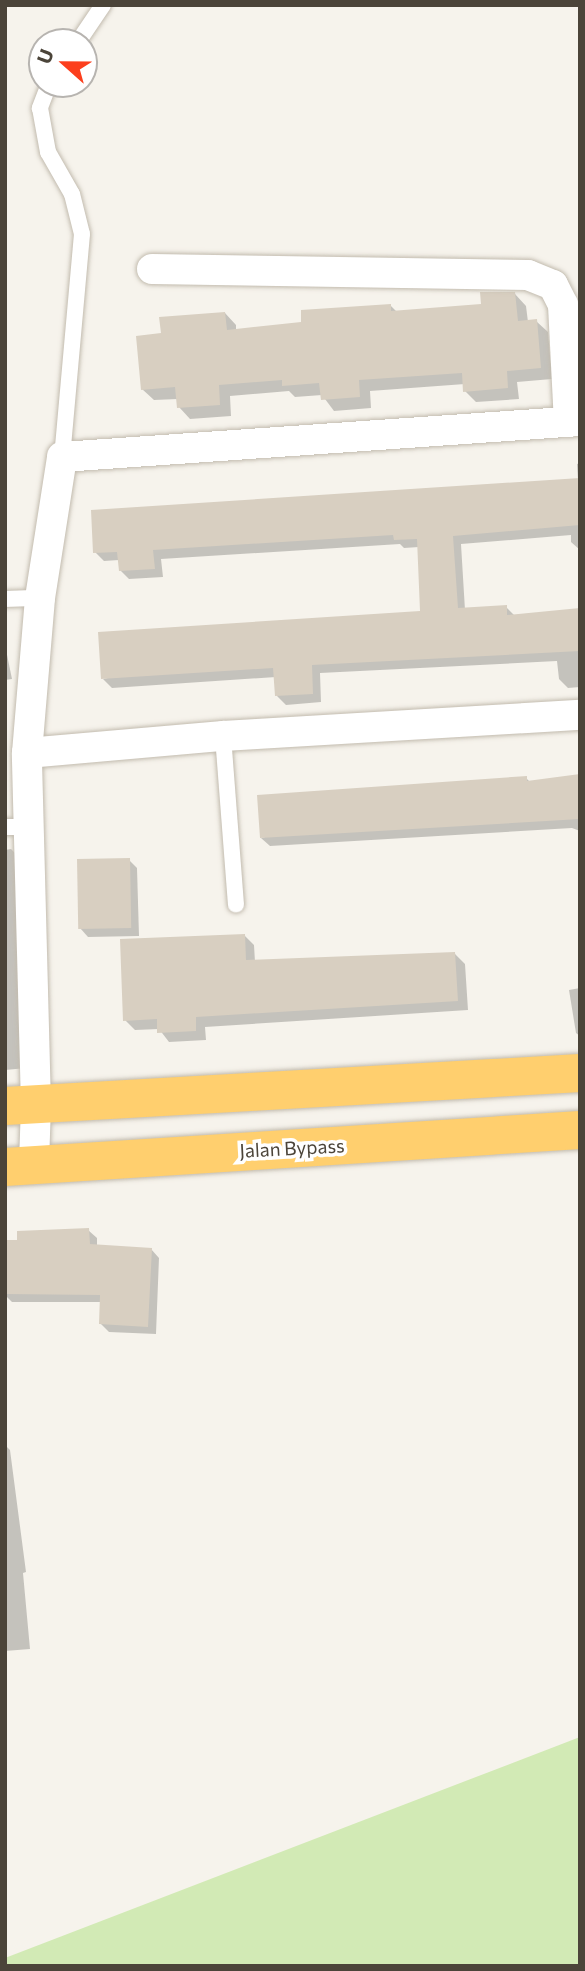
<!DOCTYPE html>
<html>
<head>
<meta charset="utf-8">
<style>
	body { margin:0 }
	#map { position:relative; width:585px; height:1971px; overflow:hidden; background:#f6f3ec; font-family:Commissioner,sans-serif }
	div>[style] { position:absolute }
	.green>* { inset:0; background:#d2eab5 }
	.shadow>* { inset:0; background:#0003 }
	.building>* { inset:0; background:#d8cfc1; transform-origin:0 0 }
	.roads { filter:drop-shadow(0 0 2px #c2bbae) drop-shadow(0 0 2px #c2bbae) }
	.lane>* { height:16px; margin:-8px; padding:0 8px; transform-origin:8px; border-radius:8px; background:#fff }
	.street>* { height:30px; margin:-15px; padding:0 15px; transform-origin:15px; border-radius:15px; background:#fff }
	.highway>* { height:38px; margin:-19px; padding:0 19px; transform-origin:19px; border-radius:19px; background:#ffcf6e }
	span { translate:-50% -50%; white-space:nowrap; text-align:center; line-height:1.15; -webkit-text-stroke:7px #fff; paint-order:stroke }
	.street-label { font-size:19px; color:#4b4439 }
	.frame { position:absolute; inset:0; border:7px solid #4b4439; pointer-events:none }
	.north { position:absolute; left:28px; top:28px; width:70px; height:70px; box-sizing:border-box; background:#fff; border:2px solid #b7b4b0; border-radius:50%; rotate:291deg; font-size:19px; font-weight:700; line-height:28px; text-align:center; color:#4b4439 }
	.north::after { content:''; display:block; margin:auto; width:24px; height:32px; background:#fc3f1d; clip-path:polygon(50% 0,100% 100%,50% 72%,0 100%) }
</style>
</head>
<body>
<div id="map">
	<div class="green">
		<i style="clip-path:polygon(580px 1737px,580px 1966px,5px 1966px,5px 1958px)"></i>
	</div>
	<div class="shadow">
		<i style="clip-path:polygon(515px 294px,526px 306px,528px 322px,536px 321px,548px 332px,552px 379px,517px 382px,519px 399px,476px 402px,465px 391px,465px 384px,370px 391px,371px 408px,334px 411px,322px 395px,295px 397px,289px 391px,230px 396px,231px 416px,190px 419px,179px 407px,178px 399px,154px 400px,142px 389px,163px 335px,225px 313px,236px 325px,236px 331px,303px 324px,390px 305px,397px 312px,483px 305px)"></i>
		<i style="clip-path:polygon(580px 463px,580px 550px,571px 542px,571px 535px,461px 544px,465px 610px,506px 607px,515px 616px,580px 609px,580px 687px,568px 688px,559px 679px,557px 661px,320px 673px,321px 702px,286px 705px,277px 696px,276px 677px,112px 688px,103px 679px,422px 613px,419px 547px,404px 548px,400px 544px,161px 559px,163px 577px,129px 579px,120px 570px,119px 560px,104px 561px,95px 552px,578px 480px,577px 464px)"></i>
		<i style="clip-path:polygon(5px 645px,12px 679px,5px 680px)"></i>
		<i style="clip-path:polygon(580px 776px,580px 831px,572px 828px,270px 846px,261px 838px,526px 778px,530px 782px)"></i>
		<i style="clip-path:polygon(11px 849px,22px 860px,23px 891px,16px 891px,27px 1068px,5px 1070px,5px 850px)"></i>
		<i style="clip-path:polygon(129px 860px,137px 868px,139px 936px,88px 937px,80px 928px)"></i>
		<i style="clip-path:polygon(244px 935px,254px 945px,255px 962px,455px 954px,465px 964px,468px 1010px,205px 1027px,206px 1040px,169px 1042px,159px 1029px,135px 1030px,125px 1020px)"></i>
		<i style="clip-path:polygon(580px 988px,580px 1036px,576px 1033px,569px 990px)"></i>
		<i style="clip-path:polygon(88px 1230px,97px 1238px,97px 1247px,151px 1249px,159px 1258px,156px 1334px,109px 1332px,101px 1324px,102px 1302px,12px 1302px,5px 1295px,5px 1242px)"></i>
		<i style="clip-path:polygon(5px 1445px,10px 1450px,26px 1572px,23px 1573px,30px 1649px,5px 1651px)"></i>
	</div>
	<div class="building">
		<i style="clip-path:polygon(480px 292px,515px 292px,518px 321px,537px 319px,541px 368px,507px 371px,508px 388px,463px 392px,462px 373px,359px 380px,360px 397px,321px 400px,319px 383px,282px 386px,282px 380px,219px 385px,220px 405px,177px 408px,175px 387px,141px 390px,136px 336px,161px 333px,159px 317px,225px 312px,227px 330px,301px 322px,301px 310px,391px 304px,391px 311px,481px 304px)"></i>
		<i style="clip-path:polygon(580px 478px,580px 525px,453px 536px,458px 608px,507px 605px,507px 615px,580px 608px,580px 651px,312px 665px,313px 694px,275px 696px,273px 668px,101px 679px,98px 632px,420px 611px,417px 539px,394px 540px,393px 535px,153px 550px,155px 569px,119px 571px,117px 552px,93px 553px,91px 510px)"></i>
		<i style="clip-path:polygon(580px 774px,580px 819px,260px 838px,257px 795px,527px 776px,527px 781px)"></i>
		<i style="left:130px;top:858px;width:70px;height:53px;rotate:89deg"></i>
		<i style="clip-path:polygon(245px 934px,246px 960px,455px 952px,458px 1001px,196px 1017px,196px 1031px,157px 1033px,157px 1019px,123px 1021px,120px 939px)"></i>
		<i style="clip-path:polygon(89px 1228px,90px 1244px,152px 1248px,148px 1327px,99px 1324px,100px 1295px,5px 1294px,5px 1240px,17px 1240px,17px 1231px)"></i>
	</div>
	<div class="roads">
		<div class="lane">
			<i style="left:78px;top:42px;width:45px;rotate:-56deg"></i>
			<i style="left:49px;top:84px;width:26px;rotate:111deg"></i>
			<i style="left:40px;top:108px;width:45px;rotate:79.7deg"></i>
			<i style="left:48px;top:152px;width:48px;rotate:60.3deg"></i>
			<i style="left:72px;top:194px;width:41px;rotate:76deg"></i>
			<i style="left:82px;top:234px;width:224px;rotate:95.1deg"></i>
			<i style="left:5px;top:599px;width:35px;rotate:-2deg"></i>
			<i style="left:223px;top:736px;width:169px;rotate:85.6deg"></i>
			<i style="left:5px;top:827px;width:22px"></i>
		</div>
		<div class="street">
			<i style="left:152px;top:269px;width:376px;rotate:0.9deg"></i>
			<i style="left:528px;top:275px;width:27px;rotate:22deg"></i>
			<i style="left:553px;top:285px;width:22px;rotate:63deg"></i>
			<i style="left:563px;top:305px;width:117px;rotate:87.1deg"></i>
			<i style="left:27px;top:753px;width:156px;rotate:-85.2deg"></i>
			<i style="left:40px;top:598px;width:143px;rotate:-81.1deg"></i>
			<i style="left:62px;top:457px;width:519px;rotate:-3.98deg"></i>
			<i style="left:34px;top:1163px;width:58px;rotate:-88deg"></i>
			<i style="left:36px;top:1105px;width:352px;rotate:-91.5deg"></i>
			<i style="left:27px;top:753px;width:197px;rotate:-5deg"></i>
			<i style="left:223px;top:736px;width:358px;rotate:-3.4deg"></i>
		</div>
		<div class="highway">
			<i style="left:5px;top:1106px;width:576px;rotate:-3.28deg"></i>
			<i style="left:5px;top:1167px;width:576px;rotate:-3.68deg"></i>
		</div>
	</div>
	<div class="street-label">
		<span style="left:292px;top:1148px;rotate:-3deg">Jalan Bypass</span>
	</div>
	<div class="frame"></div>
	<div class="north">U</div>
</div>
</body>
</html>
